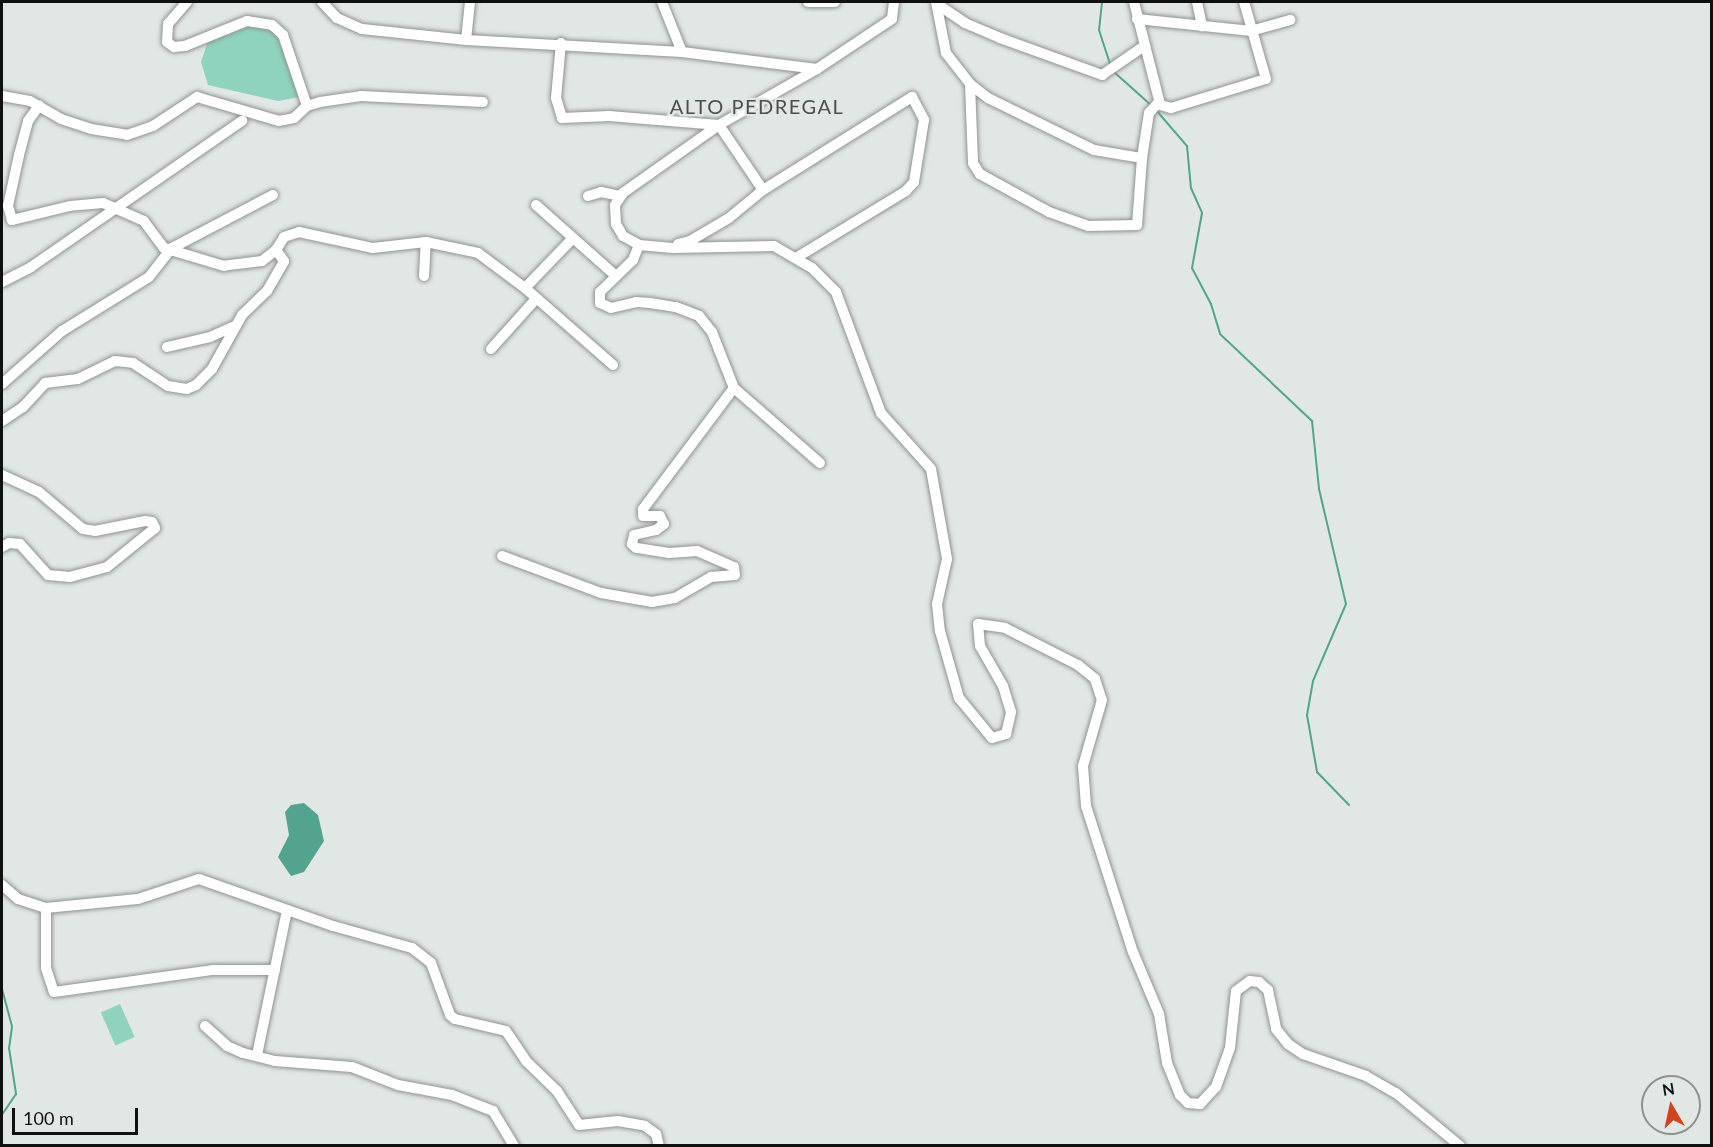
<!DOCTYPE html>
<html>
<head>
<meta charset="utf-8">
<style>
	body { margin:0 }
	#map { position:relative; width:1713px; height:1147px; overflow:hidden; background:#e1e7e5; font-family:Lato,sans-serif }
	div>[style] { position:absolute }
	.green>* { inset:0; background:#8fd3be; transform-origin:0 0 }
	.water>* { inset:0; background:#53a48e }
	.stream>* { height:2px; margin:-1px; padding:0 1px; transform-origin:1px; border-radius:1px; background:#53a48e }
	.roads { filter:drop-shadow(0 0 2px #8e9392) drop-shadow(0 0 2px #8e9392) }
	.minor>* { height:10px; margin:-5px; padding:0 5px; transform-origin:5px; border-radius:5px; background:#fff }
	span { translate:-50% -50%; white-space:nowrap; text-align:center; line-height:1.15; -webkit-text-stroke:4.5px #e1e7e5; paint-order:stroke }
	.neighbourhood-label { font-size:20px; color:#4a4f4d; letter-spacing:1.5px }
	.frame { position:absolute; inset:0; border:3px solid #0f1110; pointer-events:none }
	.north { position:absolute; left:1641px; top:1075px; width:60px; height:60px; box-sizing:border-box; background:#e1e7e5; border:2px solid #8d9190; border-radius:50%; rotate:351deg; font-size:16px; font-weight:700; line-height:24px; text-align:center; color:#0f1110 }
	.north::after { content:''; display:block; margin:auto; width:21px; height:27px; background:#ce451f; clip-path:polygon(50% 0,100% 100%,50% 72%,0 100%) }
	.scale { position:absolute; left:12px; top:1108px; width:126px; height:27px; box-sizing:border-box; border:3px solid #0f1110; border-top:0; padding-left:8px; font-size:18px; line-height:21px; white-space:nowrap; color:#0f1110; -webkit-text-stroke:4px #e1e7e5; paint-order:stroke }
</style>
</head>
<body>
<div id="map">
	<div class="green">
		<i style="clip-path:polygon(233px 24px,279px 25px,299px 97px,278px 101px,208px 85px,201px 62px,210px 35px)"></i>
		<i style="left:120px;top:1004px;width:36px;height:21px;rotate:66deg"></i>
	</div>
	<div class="water">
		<i style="clip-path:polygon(304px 803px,318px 815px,324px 841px,304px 872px,291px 876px,278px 857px,289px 835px,285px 812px,291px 805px)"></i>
	</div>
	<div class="stream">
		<i style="left:1102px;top:2px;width:28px;rotate:96deg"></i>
		<i style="left:1099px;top:30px;width:36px;rotate:72deg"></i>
		<i style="left:1114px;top:72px;width:51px;rotate:41.8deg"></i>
		<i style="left:1156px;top:110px;width:48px;rotate:49.3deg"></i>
		<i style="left:1187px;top:146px;width:42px;rotate:84.6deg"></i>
		<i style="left:1191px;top:188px;width:27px;rotate:66deg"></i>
		<i style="left:1202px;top:213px;width:56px;rotate:100.3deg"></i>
		<i style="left:1192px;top:268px;width:41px;rotate:62.2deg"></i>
		<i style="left:1211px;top:304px;width:31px;rotate:73deg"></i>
		<i style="left:1220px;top:334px;width:127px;rotate:43.4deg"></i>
		<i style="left:1312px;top:421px;width:68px;rotate:84.1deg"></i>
		<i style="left:1319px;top:489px;width:118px;rotate:76.8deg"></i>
		<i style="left:1346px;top:604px;width:84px;rotate:113.2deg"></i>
		<i style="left:1313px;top:681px;width:35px;rotate:100deg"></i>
		<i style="left:1307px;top:715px;width:58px;rotate:80deg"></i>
		<i style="left:1317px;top:772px;width:46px;rotate:45.9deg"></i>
		<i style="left:2px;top:989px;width:39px;rotate:75deg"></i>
		<i style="left:12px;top:1027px;width:21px;rotate:98deg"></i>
		<i style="left:9px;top:1048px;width:47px;rotate:81.3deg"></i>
		<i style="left:16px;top:1094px;width:25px;rotate:124deg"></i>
	</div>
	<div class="roads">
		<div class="minor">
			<i style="left:187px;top:2px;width:29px;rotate:131deg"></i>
			<i style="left:168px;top:24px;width:18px;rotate:93deg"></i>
			<i style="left:167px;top:42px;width:9px;rotate:36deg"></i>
			<i style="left:174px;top:47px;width:11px;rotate:-5deg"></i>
			<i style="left:185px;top:46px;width:67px;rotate:-22deg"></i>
			<i style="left:247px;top:21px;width:25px;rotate:9deg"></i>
			<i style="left:272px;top:25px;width:15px;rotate:42deg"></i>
			<i style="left:283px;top:35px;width:75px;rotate:71.3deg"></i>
			<i style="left:322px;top:2px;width:22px;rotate:47deg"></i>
			<i style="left:337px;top:18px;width:27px;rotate:24deg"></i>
			<i style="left:362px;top:29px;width:105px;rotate:6deg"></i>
			<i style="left:466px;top:40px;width:216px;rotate:3.2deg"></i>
			<i style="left:682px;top:52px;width:136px;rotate:7.2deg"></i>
			<i style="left:662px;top:2px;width:54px;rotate:68.2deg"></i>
			<i style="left:808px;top:2px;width:27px"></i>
			<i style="left:894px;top:2px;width:17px;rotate:97deg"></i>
			<i style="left:892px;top:19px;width:90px;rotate:146.3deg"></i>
			<i style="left:817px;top:69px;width:113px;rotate:150.3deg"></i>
			<i style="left:719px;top:125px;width:118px;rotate:144.7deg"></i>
			<i style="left:623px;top:193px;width:14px;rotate:124deg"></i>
			<i style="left:615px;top:205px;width:19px;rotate:87deg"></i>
			<i style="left:616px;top:224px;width:14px;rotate:60deg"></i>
			<i style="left:623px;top:236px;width:18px;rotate:29deg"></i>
			<i style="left:639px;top:245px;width:34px;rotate:5deg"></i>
			<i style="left:673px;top:248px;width:101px;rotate:-1.1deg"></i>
			<i style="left:774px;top:246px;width:44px;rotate:30.1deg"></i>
			<i style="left:812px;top:268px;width:34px;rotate:45deg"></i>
			<i style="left:836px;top:292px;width:129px;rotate:69.6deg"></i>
			<i style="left:881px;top:413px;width:75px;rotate:48.2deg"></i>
			<i style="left:931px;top:469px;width:91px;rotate:79.9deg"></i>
			<i style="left:947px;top:559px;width:46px;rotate:102.5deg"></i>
			<i style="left:937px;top:604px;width:27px;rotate:84deg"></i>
			<i style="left:940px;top:631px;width:70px;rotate:74.2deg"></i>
			<i style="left:959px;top:698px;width:52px;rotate:50.5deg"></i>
			<i style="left:992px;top:738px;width:15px;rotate:-16deg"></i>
			<i style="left:1006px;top:734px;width:23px;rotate:-77deg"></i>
			<i style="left:1011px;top:712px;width:27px;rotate:-107deg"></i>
			<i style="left:1003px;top:686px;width:46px;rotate:-119.9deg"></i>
			<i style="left:980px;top:646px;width:22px;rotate:-95deg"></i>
			<i style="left:978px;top:624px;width:27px;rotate:8deg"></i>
			<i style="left:1005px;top:628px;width:82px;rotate:26.9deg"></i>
			<i style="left:1078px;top:665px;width:22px;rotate:39deg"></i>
			<i style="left:1095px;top:679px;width:22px;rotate:72deg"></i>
			<i style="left:1102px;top:700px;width:69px;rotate:106.1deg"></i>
			<i style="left:1083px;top:766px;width:40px;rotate:85.7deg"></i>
			<i style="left:1086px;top:806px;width:153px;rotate:72.2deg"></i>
			<i style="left:1133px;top:952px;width:67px;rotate:67.2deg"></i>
			<i style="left:1159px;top:1014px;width:50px;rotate:80.7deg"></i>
			<i style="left:1167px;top:1063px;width:35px;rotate:68deg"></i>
			<i style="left:1180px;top:1095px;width:11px;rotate:45deg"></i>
			<i style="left:1188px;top:1103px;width:12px;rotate:5deg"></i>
			<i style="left:1200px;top:1104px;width:23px;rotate:-47deg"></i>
			<i style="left:1216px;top:1087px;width:41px;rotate:-70.3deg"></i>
			<i style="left:1230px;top:1048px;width:57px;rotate:-84deg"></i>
			<i style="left:1236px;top:991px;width:17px;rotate:-36deg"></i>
			<i style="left:1250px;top:981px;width:9px;rotate:6deg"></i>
			<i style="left:1259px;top:982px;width:12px;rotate:42deg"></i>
			<i style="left:1268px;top:990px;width:40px;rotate:78deg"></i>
			<i style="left:1276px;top:1029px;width:19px;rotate:51deg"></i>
			<i style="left:1288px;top:1044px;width:18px;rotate:34deg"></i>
			<i style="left:1303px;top:1054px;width:67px;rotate:19.2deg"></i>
			<i style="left:1366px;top:1076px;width:34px;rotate:30deg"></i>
			<i style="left:1396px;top:1093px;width:83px;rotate:39.6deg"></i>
			<i style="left:936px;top:2px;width:52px;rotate:78.9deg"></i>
			<i style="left:946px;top:53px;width:39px;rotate:52deg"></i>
			<i style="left:970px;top:84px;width:23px;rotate:38deg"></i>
			<i style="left:988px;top:98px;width:118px;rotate:26.1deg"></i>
			<i style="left:1094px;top:150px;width:49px;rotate:9.5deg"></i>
			<i style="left:1142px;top:158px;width:46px;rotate:-81.2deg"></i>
			<i style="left:1149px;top:113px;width:12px;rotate:-48deg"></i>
			<i style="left:1157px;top:104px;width:15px;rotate:16deg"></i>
			<i style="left:1171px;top:108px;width:99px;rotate:-17deg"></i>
			<i style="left:1266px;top:79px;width:80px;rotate:-105.9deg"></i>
			<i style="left:1134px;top:2px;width:105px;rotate:75.7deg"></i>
			<i style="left:1197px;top:2px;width:25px;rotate:78deg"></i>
			<i style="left:937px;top:4px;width:34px;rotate:34deg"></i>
			<i style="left:965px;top:23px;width:38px;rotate:23deg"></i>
			<i style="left:1000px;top:38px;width:109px;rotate:19.9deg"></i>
			<i style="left:1102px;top:75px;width:51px;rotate:-34.6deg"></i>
			<i style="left:1137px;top:19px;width:115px;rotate:6deg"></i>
			<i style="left:1251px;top:31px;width:41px;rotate:-15.8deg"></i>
			<i style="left:466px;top:40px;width:38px;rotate:-84deg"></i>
			<i style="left:561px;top:43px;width:55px;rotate:95.2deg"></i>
			<i style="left:556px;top:98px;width:21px;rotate:73deg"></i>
			<i style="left:562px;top:118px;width:47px;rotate:-2.4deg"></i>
			<i style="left:609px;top:116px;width:110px;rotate:4.7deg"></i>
			<i style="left:970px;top:84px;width:79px;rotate:87.8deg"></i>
			<i style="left:973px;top:163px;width:13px;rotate:58deg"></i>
			<i style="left:980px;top:174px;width:79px;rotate:28.8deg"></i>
			<i style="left:1049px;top:212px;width:41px;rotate:19.7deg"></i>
			<i style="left:1088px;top:226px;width:49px;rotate:-1.2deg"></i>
			<i style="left:1137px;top:225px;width:67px;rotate:-85.7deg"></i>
			<i style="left:2px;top:96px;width:28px;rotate:10deg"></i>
			<i style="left:30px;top:101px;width:36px;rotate:30deg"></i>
			<i style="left:61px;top:119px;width:32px;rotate:18deg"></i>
			<i style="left:91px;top:129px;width:36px;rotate:9deg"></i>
			<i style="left:127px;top:135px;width:28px;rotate:-19deg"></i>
			<i style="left:153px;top:126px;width:53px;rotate:-33.4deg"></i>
			<i style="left:197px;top:97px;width:85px;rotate:16.3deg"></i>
			<i style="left:279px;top:121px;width:15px;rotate:-11deg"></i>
			<i style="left:294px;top:118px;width:18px;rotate:-43deg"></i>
			<i style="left:307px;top:106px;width:14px;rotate:-17deg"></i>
			<i style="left:320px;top:102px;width:41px;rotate:-8.3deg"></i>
			<i style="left:361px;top:96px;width:122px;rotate:2.8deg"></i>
			<i style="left:719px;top:125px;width:78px;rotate:55.9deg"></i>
			<i style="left:588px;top:196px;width:14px;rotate:-17deg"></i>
			<i style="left:601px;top:192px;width:19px;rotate:12deg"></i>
			<i style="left:536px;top:205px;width:107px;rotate:41.6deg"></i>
			<i style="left:678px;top:244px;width:12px;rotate:-14deg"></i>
			<i style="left:690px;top:241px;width:45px;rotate:-30.5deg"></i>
			<i style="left:729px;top:218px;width:44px;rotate:-39.5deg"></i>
			<i style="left:763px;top:190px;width:176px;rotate:-32deg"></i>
			<i style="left:912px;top:97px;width:26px;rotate:62deg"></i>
			<i style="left:924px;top:120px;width:63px;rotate:99.2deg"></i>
			<i style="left:914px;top:182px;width:12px;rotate:132deg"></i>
			<i style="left:906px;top:191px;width:129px;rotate:148.7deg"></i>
			<i style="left:639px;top:245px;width:16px;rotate:112deg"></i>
			<i style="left:633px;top:260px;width:46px;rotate:135.9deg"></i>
			<i style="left:600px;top:292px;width:11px;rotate:90deg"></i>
			<i style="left:600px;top:303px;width:12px;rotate:24deg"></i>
			<i style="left:611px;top:308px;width:26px;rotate:-13deg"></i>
			<i style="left:636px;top:302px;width:14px;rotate:4deg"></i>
			<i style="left:650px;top:303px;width:26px;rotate:9deg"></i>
			<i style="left:676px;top:307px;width:25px;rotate:21deg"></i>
			<i style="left:699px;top:316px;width:21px;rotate:51deg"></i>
			<i style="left:712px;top:332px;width:60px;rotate:68.6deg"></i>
			<i style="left:734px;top:388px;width:114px;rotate:41.1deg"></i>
			<i style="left:276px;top:250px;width:15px;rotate:-58deg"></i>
			<i style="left:284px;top:237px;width:16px;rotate:-18deg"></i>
			<i style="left:299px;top:232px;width:76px;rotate:12.2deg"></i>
			<i style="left:373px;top:248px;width:53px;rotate:-6.5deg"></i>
			<i style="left:426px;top:242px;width:53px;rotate:11.9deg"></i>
			<i style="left:478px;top:253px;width:59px;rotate:36.7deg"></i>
			<i style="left:525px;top:288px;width:117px;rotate:41.2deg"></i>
			<i style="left:424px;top:276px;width:34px;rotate:-87deg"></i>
			<i style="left:2px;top:282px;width:33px;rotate:-27deg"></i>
			<i style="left:31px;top:267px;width:257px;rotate:-34.7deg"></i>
			<i style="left:525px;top:288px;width:68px;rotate:-46.2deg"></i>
			<i style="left:167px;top:347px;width:44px;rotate:-13.1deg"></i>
			<i style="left:210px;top:337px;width:27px;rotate:-24deg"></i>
			<i style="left:491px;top:349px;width:66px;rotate:-48.1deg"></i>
			<i style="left:2px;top:384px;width:80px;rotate:-41.5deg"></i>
			<i style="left:62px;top:331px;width:102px;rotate:-31.8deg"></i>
			<i style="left:149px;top:277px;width:37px;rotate:-52deg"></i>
			<i style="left:172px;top:248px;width:114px;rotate:-27.7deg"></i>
			<i style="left:2px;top:421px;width:25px;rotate:-34deg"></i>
			<i style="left:23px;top:407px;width:33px;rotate:-47deg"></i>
			<i style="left:45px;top:383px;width:33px;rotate:-7deg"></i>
			<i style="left:78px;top:379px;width:41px;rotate:-25.9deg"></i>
			<i style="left:115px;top:361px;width:18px;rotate:6deg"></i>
			<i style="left:133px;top:363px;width:42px;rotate:33.3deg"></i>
			<i style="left:168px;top:386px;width:19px;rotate:9deg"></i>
			<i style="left:187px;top:389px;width:10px;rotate:-24deg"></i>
			<i style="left:196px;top:385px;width:23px;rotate:-45deg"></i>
			<i style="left:212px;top:369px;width:62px;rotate:-60.9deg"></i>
			<i style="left:242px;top:315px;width:35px;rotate:-44deg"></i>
			<i style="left:267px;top:291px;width:34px;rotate:-60deg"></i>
			<i style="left:284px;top:261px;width:14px;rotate:-126deg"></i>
			<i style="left:276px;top:250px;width:18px;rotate:142deg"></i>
			<i style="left:262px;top:261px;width:38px;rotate:173deg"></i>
			<i style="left:224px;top:266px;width:63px;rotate:-163.3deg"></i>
			<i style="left:164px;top:248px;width:34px;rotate:-127deg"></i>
			<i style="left:144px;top:221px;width:45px;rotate:-156.3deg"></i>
			<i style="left:103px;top:203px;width:33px;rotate:175deg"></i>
			<i style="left:70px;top:206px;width:60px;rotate:166.4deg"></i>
			<i style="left:12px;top:220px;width:15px;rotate:-106deg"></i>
			<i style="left:8px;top:206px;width:52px;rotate:-77.8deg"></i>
			<i style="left:19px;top:155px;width:35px;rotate:-75deg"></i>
			<i style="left:28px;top:121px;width:19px;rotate:-54deg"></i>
			<i style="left:2px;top:475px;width:41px;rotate:24.7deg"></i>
			<i style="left:39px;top:492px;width:57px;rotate:40.1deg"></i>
			<i style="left:83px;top:529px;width:12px;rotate:9deg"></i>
			<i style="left:95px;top:531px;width:51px;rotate:-11.3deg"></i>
			<i style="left:145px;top:521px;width:7px;rotate:8deg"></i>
			<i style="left:152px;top:522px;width:7px;rotate:63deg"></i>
			<i style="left:155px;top:528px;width:62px;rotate:140.9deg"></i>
			<i style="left:107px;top:567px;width:38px;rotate:165deg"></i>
			<i style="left:70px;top:577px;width:22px;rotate:-175deg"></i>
			<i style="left:48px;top:575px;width:42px;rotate:-132.1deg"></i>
			<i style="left:20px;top:544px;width:11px;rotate:-175deg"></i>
			<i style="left:9px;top:543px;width:8px;rotate:150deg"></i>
			<i style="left:502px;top:556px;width:106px;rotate:20.5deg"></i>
			<i style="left:601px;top:593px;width:52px;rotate:10deg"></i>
			<i style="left:652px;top:602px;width:23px;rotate:-10deg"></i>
			<i style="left:675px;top:598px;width:42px;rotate:-30.3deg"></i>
			<i style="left:711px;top:577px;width:24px;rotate:-5deg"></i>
			<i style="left:735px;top:575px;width:8px;rotate:-97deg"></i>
			<i style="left:734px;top:567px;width:40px;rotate:-156.6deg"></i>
			<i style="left:697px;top:551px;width:28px;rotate:176deg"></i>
			<i style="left:669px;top:553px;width:33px;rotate:-171deg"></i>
			<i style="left:636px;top:548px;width:6px;rotate:-135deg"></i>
			<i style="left:632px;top:544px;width:9px;rotate:-77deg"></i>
			<i style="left:634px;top:535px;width:23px;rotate:-13deg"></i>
			<i style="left:656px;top:530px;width:10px;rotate:-37deg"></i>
			<i style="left:664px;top:524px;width:9px;rotate:-117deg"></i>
			<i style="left:660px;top:516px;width:17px;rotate:180deg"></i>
			<i style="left:643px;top:516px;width:7px;rotate:-90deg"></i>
			<i style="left:643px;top:509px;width:151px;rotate:-53.1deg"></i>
			<i style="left:2px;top:885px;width:21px;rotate:41deg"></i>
			<i style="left:18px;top:899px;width:29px;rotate:18deg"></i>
			<i style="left:46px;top:908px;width:92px;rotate:-5.6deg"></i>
			<i style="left:138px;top:899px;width:64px;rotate:-18.2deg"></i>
			<i style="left:199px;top:879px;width:142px;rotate:19.3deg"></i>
			<i style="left:333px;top:926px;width:82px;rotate:15.6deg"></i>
			<i style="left:412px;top:948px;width:24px;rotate:38deg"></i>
			<i style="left:431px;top:963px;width:55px;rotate:69.9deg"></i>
			<i style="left:450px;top:1015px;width:6px;rotate:39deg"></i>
			<i style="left:455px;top:1019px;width:52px;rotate:13.2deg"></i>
			<i style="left:506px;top:1031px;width:36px;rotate:56deg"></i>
			<i style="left:526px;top:1061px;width:43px;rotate:44.1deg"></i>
			<i style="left:557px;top:1091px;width:40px;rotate:57.1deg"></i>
			<i style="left:579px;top:1125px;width:39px;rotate:-6deg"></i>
			<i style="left:618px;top:1121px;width:27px;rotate:10deg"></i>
			<i style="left:645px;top:1126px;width:14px;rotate:36deg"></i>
			<i style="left:656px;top:1134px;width:12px;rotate:76deg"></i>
			<i style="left:46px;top:908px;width:60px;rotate:90deg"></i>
			<i style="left:46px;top:968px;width:25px;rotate:72deg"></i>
			<i style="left:54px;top:992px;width:161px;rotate:-7.9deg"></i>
			<i style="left:213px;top:970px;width:62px"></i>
			<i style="left:205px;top:1026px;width:30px;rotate:42deg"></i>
			<i style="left:227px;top:1046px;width:17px;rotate:24deg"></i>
			<i style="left:243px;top:1053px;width:33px;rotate:14deg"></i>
			<i style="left:275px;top:1061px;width:77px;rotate:4.5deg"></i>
			<i style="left:352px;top:1067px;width:49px;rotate:21.4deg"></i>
			<i style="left:398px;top:1085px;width:55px;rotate:10.5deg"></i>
			<i style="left:452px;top:1095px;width:44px;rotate:21.3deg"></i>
			<i style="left:493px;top:1111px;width:41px;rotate:59deg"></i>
			<i style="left:257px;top:1055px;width:148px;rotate:-78.3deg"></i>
		</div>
	</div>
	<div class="neighbourhood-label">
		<span style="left:757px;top:106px">ALTO PEDREGAL</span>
	</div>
	<div class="frame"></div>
	<div class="north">N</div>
	<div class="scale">100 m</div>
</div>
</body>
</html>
